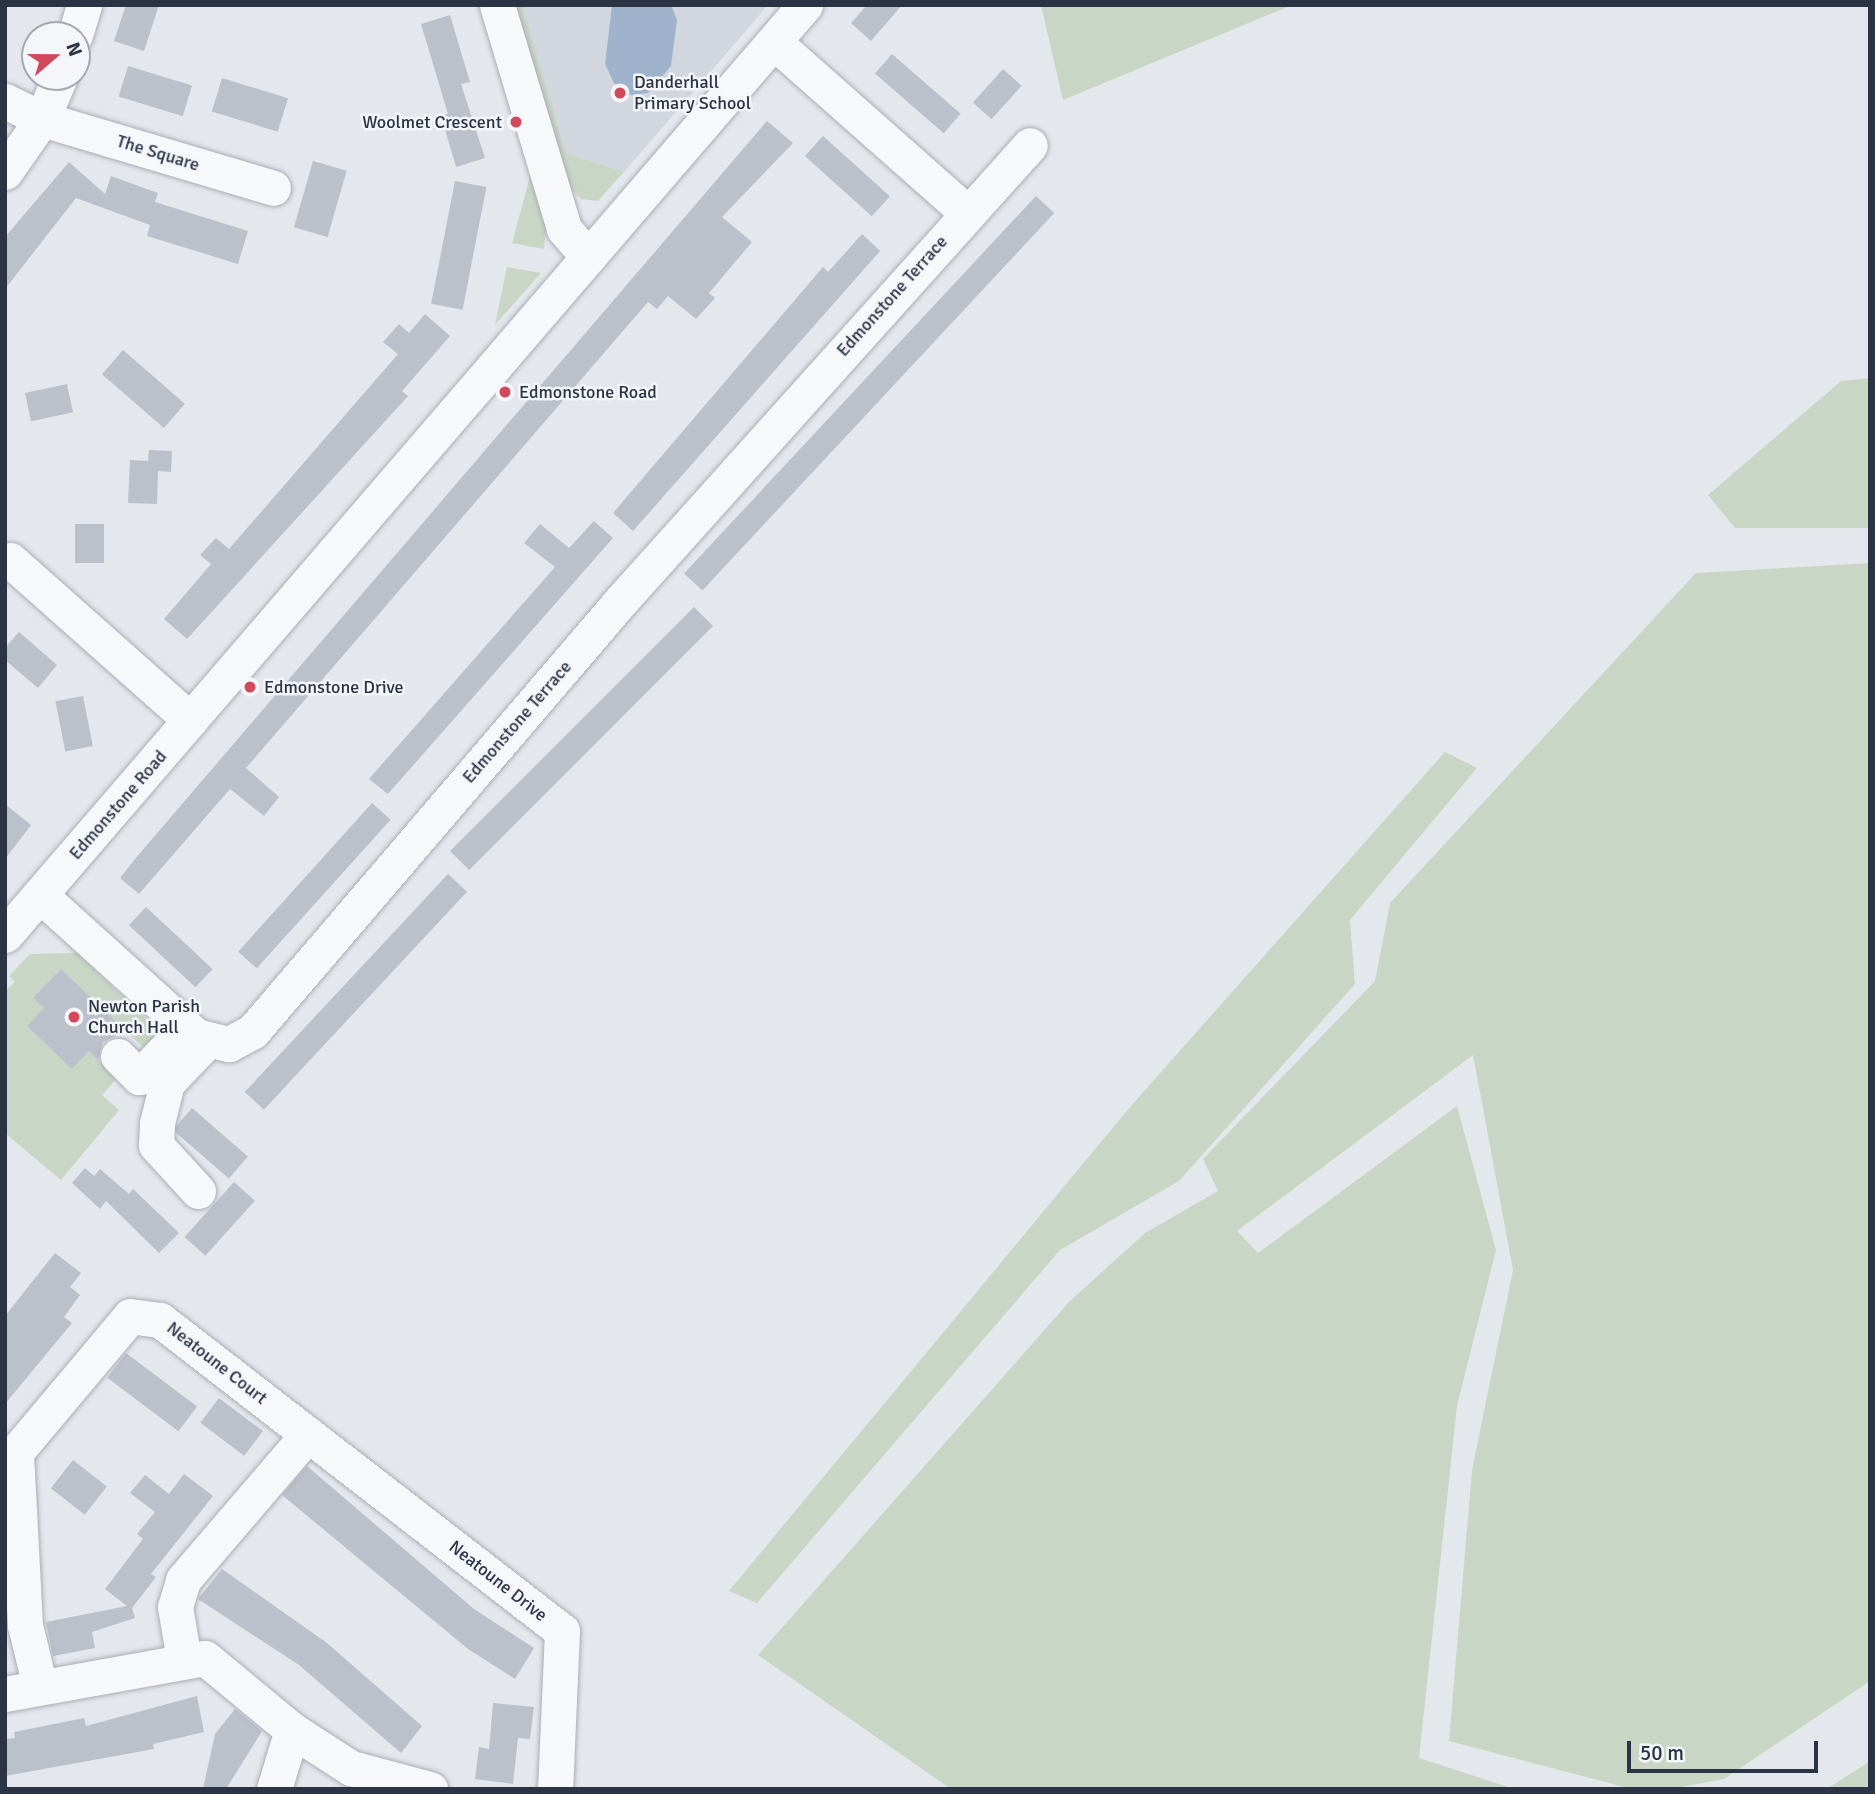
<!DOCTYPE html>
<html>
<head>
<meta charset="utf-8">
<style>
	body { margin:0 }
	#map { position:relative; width:1875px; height:1794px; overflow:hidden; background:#e4e7ec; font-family:Signika,sans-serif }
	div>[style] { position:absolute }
	.built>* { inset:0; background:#d2d6de }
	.green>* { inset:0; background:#c9d6c5 }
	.water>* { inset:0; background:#9fb4cc }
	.building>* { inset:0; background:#bbc0ca; transform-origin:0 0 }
	.roads { filter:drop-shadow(0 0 2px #a9aeb7) drop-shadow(0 0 2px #a9aeb7) }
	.minor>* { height:35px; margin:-17.5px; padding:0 17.5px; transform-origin:17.5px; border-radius:17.5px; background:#f7f8fa }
	.dots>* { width:19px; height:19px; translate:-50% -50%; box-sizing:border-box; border:4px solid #f4f6f9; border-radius:50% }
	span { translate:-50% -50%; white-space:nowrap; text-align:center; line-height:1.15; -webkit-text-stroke:5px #f4f6f9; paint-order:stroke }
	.poi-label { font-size:18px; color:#2b3445 }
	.left { translate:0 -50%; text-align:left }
	.right { translate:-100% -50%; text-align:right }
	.street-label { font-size:18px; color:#2b3445 }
	.frame { position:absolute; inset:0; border:7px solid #2b3445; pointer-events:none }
	.north { position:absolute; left:21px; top:21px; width:70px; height:70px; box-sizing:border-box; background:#f4f6f9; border:2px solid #a4a8b1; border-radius:50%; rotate:70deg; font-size:19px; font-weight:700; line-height:28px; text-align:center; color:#2b3445 }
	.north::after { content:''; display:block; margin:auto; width:24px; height:32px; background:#d1495b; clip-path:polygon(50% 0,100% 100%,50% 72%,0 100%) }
	.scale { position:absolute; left:1627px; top:1741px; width:191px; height:32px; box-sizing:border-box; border:4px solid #2b3445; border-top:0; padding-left:9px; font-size:21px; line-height:24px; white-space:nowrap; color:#2b3445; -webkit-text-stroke:5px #f4f6f9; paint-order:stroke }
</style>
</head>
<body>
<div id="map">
	<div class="built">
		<i style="clip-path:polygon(522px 5px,768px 5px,624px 172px,566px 153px)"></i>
	</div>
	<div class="green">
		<i style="clip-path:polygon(513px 5px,522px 5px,566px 153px,624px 172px,598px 201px,581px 199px,564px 180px)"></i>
		<i style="clip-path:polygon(1041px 5px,1292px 5px,1063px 100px)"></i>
		<i style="clip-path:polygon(531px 173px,546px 226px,544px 249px,512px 243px)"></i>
		<i style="clip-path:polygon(507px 267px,541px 273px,495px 325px)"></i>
		<i style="clip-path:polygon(1870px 378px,1870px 528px,1735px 528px,1708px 495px,1841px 381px)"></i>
		<i style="clip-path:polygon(1870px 563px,1870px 1681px,1724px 1779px,1672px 1789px,1632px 1789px,1449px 1741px,1472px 1470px,1513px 1270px,1473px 1055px,1237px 1231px,1258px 1253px,1457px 1106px,1496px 1250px,1457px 1406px,1419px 1758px,1514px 1789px,951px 1789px,758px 1655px,1070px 1301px,1145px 1233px,1218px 1191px,1203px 1159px,1375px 981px,1390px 903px,1696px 573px)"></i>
		<i style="clip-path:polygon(1445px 752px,1477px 768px,1350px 920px,1355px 984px,1179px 1181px,1060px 1250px,757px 1603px,729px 1591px,1130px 1107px)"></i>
		<i style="clip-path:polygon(77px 953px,165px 1037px,150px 1054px,61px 969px,34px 998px,117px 1078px,102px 1095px,119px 1110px,61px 1180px,5px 1133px,5px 991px,15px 982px,9px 976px,30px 954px)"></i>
		<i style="clip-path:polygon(1870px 1761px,1870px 1789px,1827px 1789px)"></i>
	</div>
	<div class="water">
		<i style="clip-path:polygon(612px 5px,671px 5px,677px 20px,671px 66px,648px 93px,629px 95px,614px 83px,605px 64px)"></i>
	</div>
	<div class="building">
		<i style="clip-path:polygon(126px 5px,159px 5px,144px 51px,114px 41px)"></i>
		<i style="clip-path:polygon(867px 5px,902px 5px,871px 41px,851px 23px)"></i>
		<i style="clip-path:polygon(450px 15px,470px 82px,461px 84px,485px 158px,456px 167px,441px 116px,448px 114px,421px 24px)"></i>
		<i style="left:892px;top:54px;width:91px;height:26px;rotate:41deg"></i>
		<i style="left:128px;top:66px;width:67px;height:32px;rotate:17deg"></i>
		<i style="left:1003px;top:69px;width:25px;height:45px;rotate:42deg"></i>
		<i style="left:222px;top:78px;width:69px;height:35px;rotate:17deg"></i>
		<i style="clip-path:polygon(767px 121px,793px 143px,722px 217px,752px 242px,709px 293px,715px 298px,696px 319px,668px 296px,657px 309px,648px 302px,246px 768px,279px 797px,264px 816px,230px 789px,139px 894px,120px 878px,135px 859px)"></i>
		<i style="left:823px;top:136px;width:90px;height:27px;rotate:42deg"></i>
		<i style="left:313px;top:161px;width:35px;height:69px;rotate:16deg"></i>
		<i style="clip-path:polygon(69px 162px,105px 194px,111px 176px,158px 193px,155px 202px,248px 231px,238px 264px,147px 236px,150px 225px,76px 198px,5px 289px,5px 237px)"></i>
		<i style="left:455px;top:181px;width:32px;height:125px;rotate:11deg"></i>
		<i style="left:1036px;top:196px;width:25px;height:516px;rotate:43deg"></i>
		<i style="clip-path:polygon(862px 234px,880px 251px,633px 531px,613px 513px,823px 267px,828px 272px)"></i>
		<i style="clip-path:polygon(425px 314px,450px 336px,402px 391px,408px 396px,187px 639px,164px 619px,211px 564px,200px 555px,216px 538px,229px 549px,398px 354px,383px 342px,399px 324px,409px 333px)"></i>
		<i style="left:123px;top:350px;width:82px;height:32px;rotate:41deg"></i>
		<i style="left:67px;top:384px;width:29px;height:43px;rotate:78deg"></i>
		<i style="clip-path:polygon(149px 450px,172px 451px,171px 472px,158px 471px,157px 504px,128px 503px,130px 460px,148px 461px)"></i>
		<i style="clip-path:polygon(594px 521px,613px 538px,388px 794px,369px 779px,555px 567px,524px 543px,540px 524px,569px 548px)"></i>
		<i style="left:75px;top:524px;width:29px;height:39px"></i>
		<i style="left:694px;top:607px;width:27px;height:345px;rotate:45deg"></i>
		<i style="clip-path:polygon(19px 632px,57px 665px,38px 688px,5px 660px,5px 648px)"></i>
		<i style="left:83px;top:696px;width:51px;height:28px;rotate:79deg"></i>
		<i style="left:372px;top:803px;width:25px;height:200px;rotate:42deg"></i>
		<i style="clip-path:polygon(5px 804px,31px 825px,5px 859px)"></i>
		<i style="left:448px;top:874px;width:26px;height:298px;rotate:43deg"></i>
		<i style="left:146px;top:907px;width:91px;height:25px;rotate:43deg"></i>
		<i style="clip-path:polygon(61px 969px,126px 1031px,103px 1042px,98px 1060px,89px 1051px,72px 1069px,27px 1026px,44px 1008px,33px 998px)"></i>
		<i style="left:192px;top:1108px;width:74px;height:29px;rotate:41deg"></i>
		<i style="clip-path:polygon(85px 1168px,94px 1176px,100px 1169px,129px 1194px,133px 1189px,179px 1233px,159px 1253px,106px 1201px,100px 1209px,72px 1183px)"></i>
		<i style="left:234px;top:1182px;width:28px;height:74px;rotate:42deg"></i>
		<i style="clip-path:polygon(55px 1253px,81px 1273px,70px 1287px,80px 1295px,64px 1317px,72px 1323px,5px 1404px,5px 1316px)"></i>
		<i style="left:126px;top:1353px;width:89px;height:31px;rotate:37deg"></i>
		<i style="left:219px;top:1398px;width:55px;height:31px;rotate:37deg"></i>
		<i style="left:73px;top:1460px;width:43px;height:36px;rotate:38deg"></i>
		<i style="clip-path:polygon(307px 1466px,474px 1609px,534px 1648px,515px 1679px,468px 1649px,282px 1495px)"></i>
		<i style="clip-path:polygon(184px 1474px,213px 1496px,151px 1574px,156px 1577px,132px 1608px,135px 1618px,92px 1632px,95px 1648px,53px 1656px,46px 1622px,127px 1606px,105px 1589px,143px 1539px,137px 1534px,155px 1512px,130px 1493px,145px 1475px,169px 1494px)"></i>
		<i style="clip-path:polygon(222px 1569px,327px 1643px,422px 1726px,401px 1753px,299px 1665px,198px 1599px)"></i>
		<i style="clip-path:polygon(197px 1696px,204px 1732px,153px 1744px,154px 1749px,5px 1776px,5px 1739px,15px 1738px,14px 1732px,84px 1718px,86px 1726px)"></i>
		<i style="clip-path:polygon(493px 1703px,534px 1707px,530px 1739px,518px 1738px,513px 1784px,475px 1779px,479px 1747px,489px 1749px)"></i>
		<i style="clip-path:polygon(235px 1709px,262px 1731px,226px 1789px,203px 1789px,215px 1734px)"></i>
	</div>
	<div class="roads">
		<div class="minor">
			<i style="left:497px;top:5px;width:234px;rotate:73.3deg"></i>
			<i style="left:564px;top:229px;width:37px;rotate:49deg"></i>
			<i style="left:75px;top:35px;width:31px;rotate:-73deg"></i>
			<i style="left:774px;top:42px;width:256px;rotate:41.5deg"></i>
			<i style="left:5px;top:101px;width:41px;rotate:25.9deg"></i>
			<i style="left:42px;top:119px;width:241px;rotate:16.6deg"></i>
			<i style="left:5px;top:172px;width:65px;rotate:-55.1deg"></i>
			<i style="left:42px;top:119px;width:46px;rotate:-66.8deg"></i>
			<i style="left:10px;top:560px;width:241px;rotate:41.6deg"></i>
			<i style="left:40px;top:895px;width:210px;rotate:42.1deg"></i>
			<i style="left:196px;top:1036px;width:34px;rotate:14deg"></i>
			<i style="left:229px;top:1044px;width:27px;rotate:-28deg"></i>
			<i style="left:253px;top:1031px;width:563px;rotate:-49.46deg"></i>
			<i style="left:619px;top:603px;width:615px;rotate:-48.1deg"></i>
			<i style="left:5px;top:935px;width:1227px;rotate:-49.3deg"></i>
			<i style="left:118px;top:1056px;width:30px;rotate:45deg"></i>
			<i style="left:139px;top:1077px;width:68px;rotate:-46.2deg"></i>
			<i style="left:198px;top:1191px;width:62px;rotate:-132.4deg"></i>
			<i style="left:156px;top:1145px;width:22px;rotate:-87deg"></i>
			<i style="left:157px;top:1123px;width:41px;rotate:-76deg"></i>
			<i style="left:167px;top:1083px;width:57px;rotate:-46.4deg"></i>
			<i style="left:184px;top:1660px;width:54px;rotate:-99.6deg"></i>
			<i style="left:175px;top:1607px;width:28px;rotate:-73deg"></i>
			<i style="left:183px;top:1580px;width:192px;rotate:-49.4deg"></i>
			<i style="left:40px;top:1687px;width:64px;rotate:-103.6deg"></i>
			<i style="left:25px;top:1625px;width:173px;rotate:-93deg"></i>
			<i style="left:16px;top:1452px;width:177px;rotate:-50deg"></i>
			<i style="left:130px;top:1316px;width:30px;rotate:8deg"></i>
			<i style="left:160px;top:1320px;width:508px;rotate:37.73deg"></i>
			<i style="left:562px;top:1631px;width:158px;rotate:92.5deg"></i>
			<i style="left:5px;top:1694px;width:203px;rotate:-10.2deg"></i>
			<i style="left:205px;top:1658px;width:113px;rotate:39.6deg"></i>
			<i style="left:292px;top:1730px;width:70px;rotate:32.8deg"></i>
			<i style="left:351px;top:1768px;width:82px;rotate:14.9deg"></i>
			<i style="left:274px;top:1789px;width:62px;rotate:-73deg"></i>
		</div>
	</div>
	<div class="dots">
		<i style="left:620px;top:93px;background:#d1495b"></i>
		<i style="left:516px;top:122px;background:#d1495b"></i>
		<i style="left:505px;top:392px;background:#d1495b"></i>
		<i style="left:250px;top:687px;background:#d1495b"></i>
		<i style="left:74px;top:1017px;background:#d1495b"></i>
	</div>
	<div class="poi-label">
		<span class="left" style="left:634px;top:93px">Danderhall<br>Primary School</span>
		<span class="right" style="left:502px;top:122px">Woolmet Crescent</span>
		<span class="left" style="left:519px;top:392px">Edmonstone Road</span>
		<span class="left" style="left:264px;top:687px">Edmonstone Drive</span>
		<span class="left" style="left:88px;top:1017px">Newton Parish<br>Church Hall</span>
	</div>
	<div class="street-label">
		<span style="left:158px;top:153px;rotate:17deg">The Square</span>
		<span style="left:892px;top:296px;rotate:-48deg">Edmonstone Terrace</span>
		<span style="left:517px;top:722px;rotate:-49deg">Edmonstone Terrace</span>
		<span style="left:118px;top:805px;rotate:-49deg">Edmonstone Road</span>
		<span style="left:217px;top:1363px;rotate:38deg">Neatoune Court</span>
		<span style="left:498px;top:1581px;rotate:38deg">Neatoune Drive</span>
	</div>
	<div class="frame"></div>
	<div class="north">N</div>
	<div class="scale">50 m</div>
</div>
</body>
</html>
